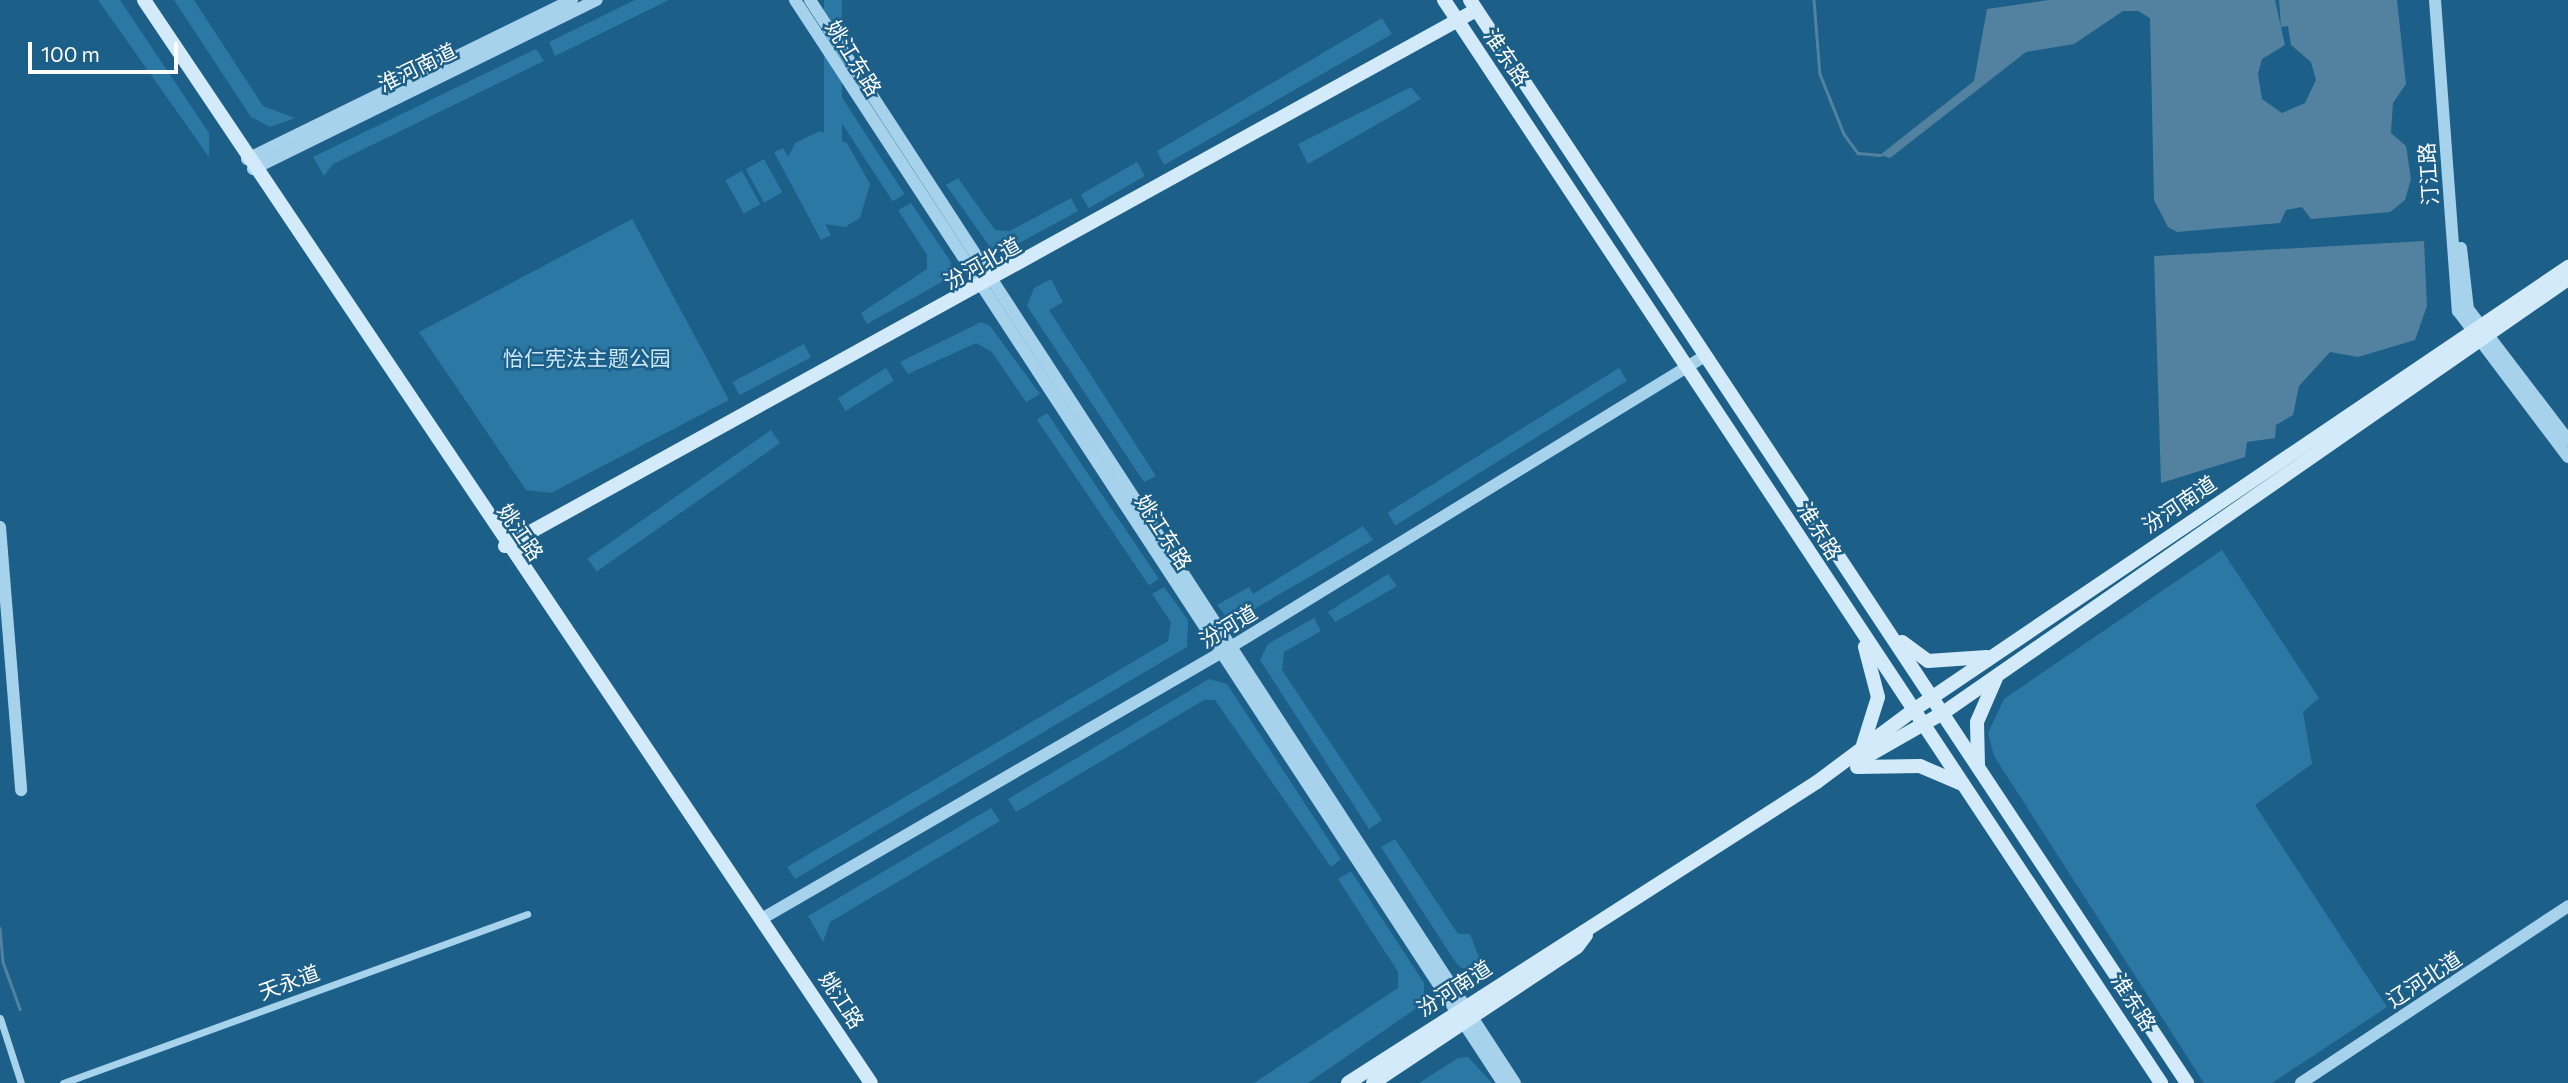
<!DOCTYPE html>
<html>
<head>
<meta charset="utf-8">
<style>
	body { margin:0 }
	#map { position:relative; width:2568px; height:1083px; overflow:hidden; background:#1c5f89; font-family:Commissioner,"Noto Sans SC",sans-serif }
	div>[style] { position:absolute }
	.green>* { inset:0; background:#2c78a5; transform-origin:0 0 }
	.water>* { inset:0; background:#52829f }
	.stream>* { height:2.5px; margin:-1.25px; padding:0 1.25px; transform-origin:1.25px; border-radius:1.25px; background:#52829f }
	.minor>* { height:7px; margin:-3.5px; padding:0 3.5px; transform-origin:3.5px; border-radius:3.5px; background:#a6d2ec }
	.tertiary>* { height:12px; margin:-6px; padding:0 6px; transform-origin:6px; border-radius:6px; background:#a6d2ec }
	.secondary>* { height:14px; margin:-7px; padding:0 7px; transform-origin:7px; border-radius:7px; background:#d2eaf9 }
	span { translate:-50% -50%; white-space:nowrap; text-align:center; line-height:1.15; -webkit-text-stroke:5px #1c5f89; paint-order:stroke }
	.street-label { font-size:21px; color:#fff }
	.park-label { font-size:21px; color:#cbe8f9 }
	.scale { position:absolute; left:28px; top:42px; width:150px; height:32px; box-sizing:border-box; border:4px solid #fff; border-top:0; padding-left:9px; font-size:21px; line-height:24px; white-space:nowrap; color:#fff; -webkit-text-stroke:5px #1c5f89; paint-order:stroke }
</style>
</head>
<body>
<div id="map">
	<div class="green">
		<i style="clip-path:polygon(98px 0,120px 0,209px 133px,209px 157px)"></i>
		<i style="clip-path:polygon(174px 0,194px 0,263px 106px,295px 118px,270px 127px,251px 117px)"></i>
		<i style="clip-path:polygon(635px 0,669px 0,555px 56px,549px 42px)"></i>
		<i style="left:824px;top:0;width:18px;height:202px"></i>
		<i style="clip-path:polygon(1382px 18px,1392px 34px,1164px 165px,1157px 151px)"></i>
		<i style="clip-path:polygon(536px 49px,544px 61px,333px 164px,324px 176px,313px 157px)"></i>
		<i style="clip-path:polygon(1411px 87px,1421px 99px,1308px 164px,1298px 144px)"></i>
		<i style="left:837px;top:90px;width:124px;height:14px;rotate:57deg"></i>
		<i style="clip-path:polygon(820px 131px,847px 143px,870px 184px,860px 218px,845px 227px,825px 224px,831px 235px,821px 240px,774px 152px,783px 148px,788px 157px,795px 143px)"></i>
		<i style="left:764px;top:159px;width:38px;height:21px;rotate:61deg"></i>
		<i style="left:1137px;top:162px;width:16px;height:65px;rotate:60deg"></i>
		<i style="left:742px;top:171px;width:38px;height:19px;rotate:61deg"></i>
		<i style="clip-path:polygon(958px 178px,995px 230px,1010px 231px,1071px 198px,1078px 211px,1008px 249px,990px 247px,946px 185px)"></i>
		<i style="clip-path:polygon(911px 203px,951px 262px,949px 278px,867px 324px,861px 313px,927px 269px,927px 255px,898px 210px)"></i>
		<i style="clip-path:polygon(632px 219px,729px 400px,551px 493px,526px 490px,419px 332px)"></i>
		<i style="clip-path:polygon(1051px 279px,1063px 302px,1049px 310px,1156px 476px,1144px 482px,1027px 306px,1034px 288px)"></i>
		<i style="clip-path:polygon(981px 322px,990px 326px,1040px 394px,1026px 402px,992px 352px,976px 343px,908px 374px,900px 362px)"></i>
		<i style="left:804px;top:344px;width:15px;height:81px;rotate:62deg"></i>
		<i style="left:886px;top:368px;width:15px;height:57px;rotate:58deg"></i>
		<i style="left:1619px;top:368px;width:15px;height:273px;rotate:58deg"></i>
		<i style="left:1047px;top:413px;width:200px;height:12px;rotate:56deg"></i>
		<i style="left:771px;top:430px;width:16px;height:224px;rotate:55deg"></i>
		<i style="clip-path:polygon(1363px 526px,1373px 540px,1237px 619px,1228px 619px,1217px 605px,1249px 587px,1253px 594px)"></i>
		<i style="clip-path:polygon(2222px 550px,2319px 698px,2303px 712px,2312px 764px,2255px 805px,2387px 1007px,2272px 1083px,2204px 1083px,1994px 756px,1988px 733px,2004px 699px)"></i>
		<i style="clip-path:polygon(1388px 574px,1397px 586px,1335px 622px,1328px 612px)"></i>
		<i style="clip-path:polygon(1164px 587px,1188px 620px,1187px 647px,795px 879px,787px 867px,1168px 641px,1171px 622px,1152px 594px)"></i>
		<i style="clip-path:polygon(1314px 618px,1321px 631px,1284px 652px,1282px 670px,1382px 820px,1369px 829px,1260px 660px,1268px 644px)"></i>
		<i style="clip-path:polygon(1209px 679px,1227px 684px,1341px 859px,1331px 867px,1215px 700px,1204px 700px,1016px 812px,1008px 799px)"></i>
		<i style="clip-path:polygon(991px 808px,1000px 821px,830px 922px,823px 942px,808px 916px)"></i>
		<i style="clip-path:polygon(1395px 839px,1458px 934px,1470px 934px,1483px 968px,1461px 968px,1454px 960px,1381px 847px)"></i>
		<i style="clip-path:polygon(1351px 871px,1424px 983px,1424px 1003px,1308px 1083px,1254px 1083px,1398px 988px,1398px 972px,1338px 879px)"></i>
		<i style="clip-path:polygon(1468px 1057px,1492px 1083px,1419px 1083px,1458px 1058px)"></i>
	</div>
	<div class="water">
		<i style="clip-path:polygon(2049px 0,2275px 0,2285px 45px,2262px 59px,2258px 74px,2262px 99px,2282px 113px,2305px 103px,2316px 80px,2311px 62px,2291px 45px,2288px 26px,2281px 27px,2279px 0,2397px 0,2406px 84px,2393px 103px,2391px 133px,2406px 146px,2411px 179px,2405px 200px,2390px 212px,2311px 219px,2302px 207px,2286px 210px,2280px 223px,2177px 232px,2168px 227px,2154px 200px,2150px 18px,2138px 11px,2123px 11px,2074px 44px,2026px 52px,1890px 158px,1880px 155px,1974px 81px,1987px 9px)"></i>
		<i style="clip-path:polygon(2424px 241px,2427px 306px,2415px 340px,2358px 357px,2330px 352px,2299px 386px,2293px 415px,2276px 425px,2275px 438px,2247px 442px,2245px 457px,2161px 483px,2154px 256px)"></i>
	</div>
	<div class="stream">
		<i style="left:1814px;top:0;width:74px;rotate:85.4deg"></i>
		<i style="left:1820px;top:74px;width:65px;rotate:68.2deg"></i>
		<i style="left:1844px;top:134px;width:24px;rotate:54deg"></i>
		<i style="left:1858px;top:153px;width:22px;rotate:5deg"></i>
		<i style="left:0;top:928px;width:34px;rotate:85deg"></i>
		<i style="left:3px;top:962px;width:50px;rotate:70.1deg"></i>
	</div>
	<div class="minor">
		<i style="left:0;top:1018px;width:68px;rotate:72.1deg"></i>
		<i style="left:63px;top:1083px;width:494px;rotate:-20deg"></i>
	</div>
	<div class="tertiary">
		<i style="left:795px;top:0;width:1294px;rotate:56.83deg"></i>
		<i style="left:810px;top:0;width:1292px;rotate:56.94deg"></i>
		<i style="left:2435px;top:0;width:312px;rotate:85.8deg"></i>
		<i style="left:2458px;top:311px;width:183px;rotate:53deg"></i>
		<i style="left:247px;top:159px;width:362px;rotate:-26.1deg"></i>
		<i style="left:253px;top:169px;width:383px;rotate:-26.2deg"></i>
		<i style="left:2461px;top:248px;width:61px;rotate:83.5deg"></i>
		<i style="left:2468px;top:309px;width:165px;rotate:52.6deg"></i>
		<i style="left:0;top:527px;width:264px;rotate:85.4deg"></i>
		<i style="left:763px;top:918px;width:539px;rotate:-30.09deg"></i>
		<i style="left:1229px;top:648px;width:558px;rotate:-31.53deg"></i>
		<i style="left:2301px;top:1083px;width:320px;rotate:-33.5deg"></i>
	</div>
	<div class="secondary">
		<i style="left:144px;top:0;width:1304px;rotate:56.13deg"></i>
		<i style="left:1444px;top:0;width:1299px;rotate:56.49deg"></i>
		<i style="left:1470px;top:0;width:1299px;rotate:56.49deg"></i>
		<i style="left:505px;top:546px;width:1109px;rotate:-28.9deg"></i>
		<i style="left:1902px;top:642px;width:32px;rotate:36deg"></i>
		<i style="left:1928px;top:661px;width:59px;rotate:-3.9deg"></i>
		<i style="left:1863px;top:745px;width:50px;rotate:-72.6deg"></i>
		<i style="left:1878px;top:697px;width:52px;rotate:-104.6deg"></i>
		<i style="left:1857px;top:762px;width:99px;rotate:-29.7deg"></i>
		<i style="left:1943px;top:713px;width:761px;rotate:-34.78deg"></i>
		<i style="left:1978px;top:766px;width:44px;rotate:-91.3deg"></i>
		<i style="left:1977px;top:722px;width:48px;rotate:-66.6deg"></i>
		<i style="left:1857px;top:767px;width:63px;rotate:-0.9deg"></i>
		<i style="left:1920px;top:766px;width:46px;rotate:23.2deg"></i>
		<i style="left:1348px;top:1083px;width:557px;rotate:-32.69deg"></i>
		<i style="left:1817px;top:782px;width:122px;rotate:-36.7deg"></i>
		<i style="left:1915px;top:709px;width:789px;rotate:-34.09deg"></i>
		<i style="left:1373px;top:1083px;width:245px;rotate:-33.7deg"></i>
		<i style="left:1577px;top:947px;width:15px;rotate:-53deg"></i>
	</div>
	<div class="street-label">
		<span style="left:1507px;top:57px;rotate:56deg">淮东路</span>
		<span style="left:854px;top:58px;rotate:58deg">姚江东路</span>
		<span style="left:417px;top:67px;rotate:-26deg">淮河南道</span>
		<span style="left:2428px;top:174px;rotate:-94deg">汀江路</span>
		<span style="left:982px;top:263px;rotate:-29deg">汾河北道</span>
		<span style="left:2179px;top:504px;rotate:-34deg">汾河南道</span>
		<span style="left:1820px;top:531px;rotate:58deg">淮东路</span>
		<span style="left:521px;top:532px;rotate:56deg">姚江路</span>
		<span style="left:1164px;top:532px;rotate:57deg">姚江东路</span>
		<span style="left:1228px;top:626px;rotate:-31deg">汾河道</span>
		<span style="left:2424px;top:979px;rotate:-33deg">辽河北道</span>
		<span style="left:289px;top:982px;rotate:-20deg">天永道</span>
		<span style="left:1454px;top:988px;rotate:-33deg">汾河南道</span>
		<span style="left:842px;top:1000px;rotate:57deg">姚江路</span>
		<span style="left:2134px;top:1002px;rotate:57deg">淮东路</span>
	</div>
	<div class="park-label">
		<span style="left:587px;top:358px">怡仁宪法主题公园</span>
	</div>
	<div class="scale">100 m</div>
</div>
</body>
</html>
